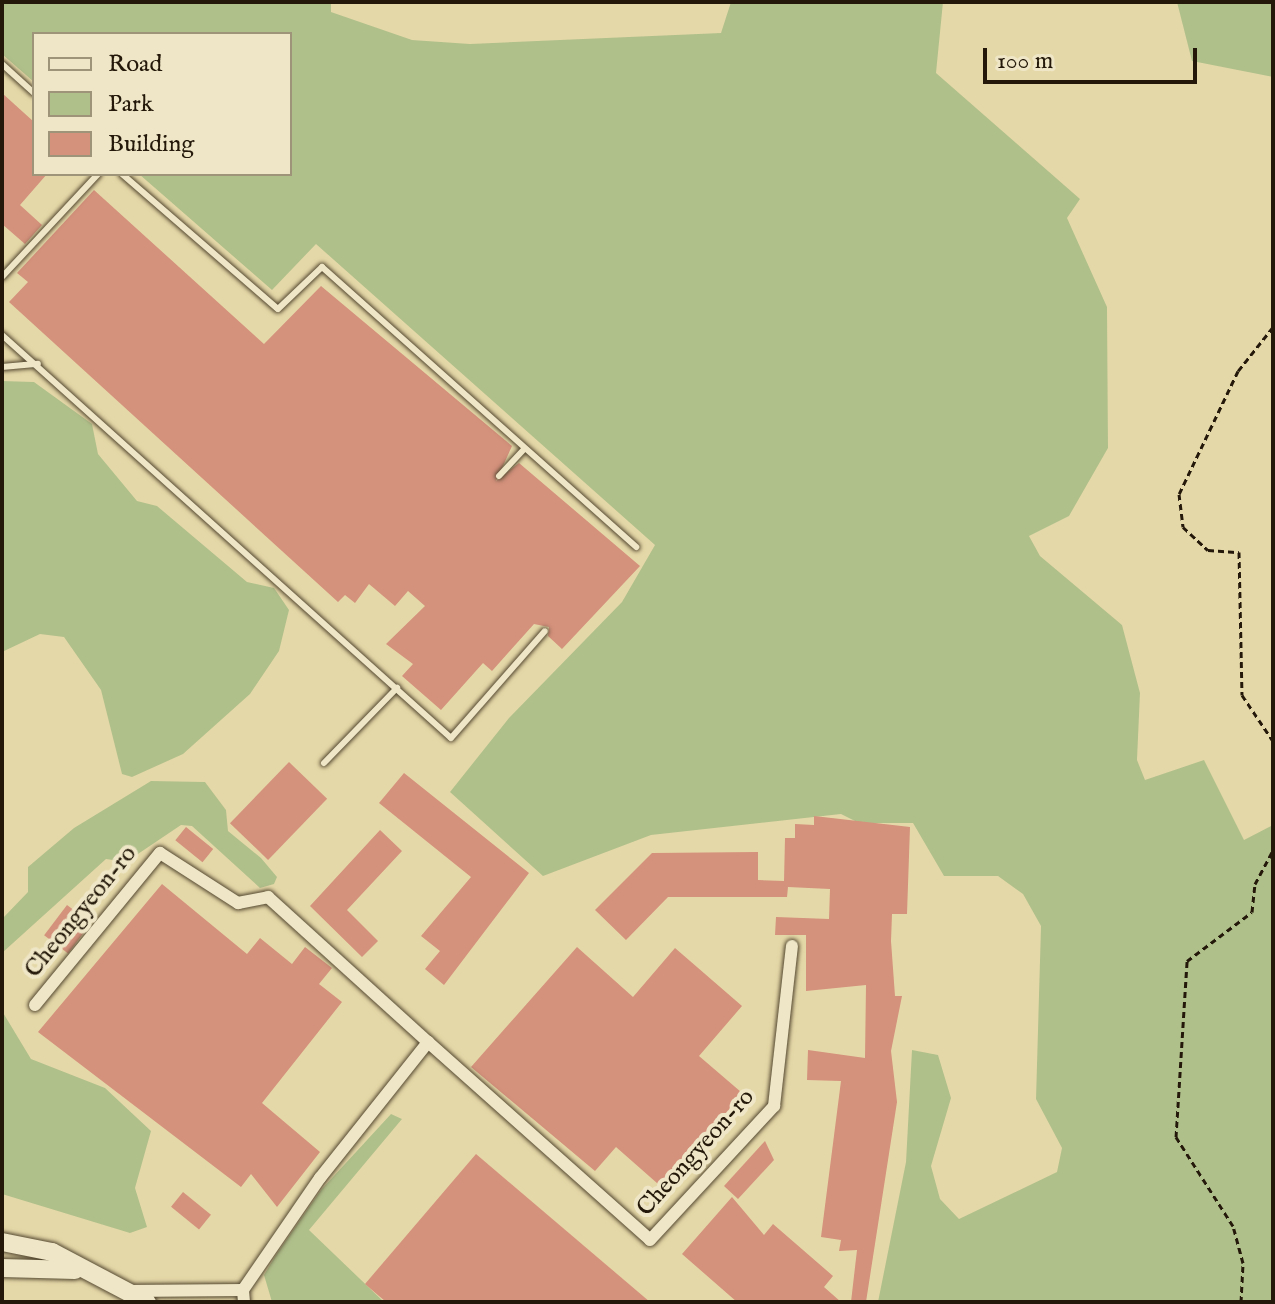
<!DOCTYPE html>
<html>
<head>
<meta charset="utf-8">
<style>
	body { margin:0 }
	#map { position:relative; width:1275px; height:1304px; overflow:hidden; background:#e5d8a8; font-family:"IM FELL English",serif }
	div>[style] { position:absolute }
	.green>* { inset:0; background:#b0c08b }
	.building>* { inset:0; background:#d4917c; transform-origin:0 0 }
	.path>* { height:3px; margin-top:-1.5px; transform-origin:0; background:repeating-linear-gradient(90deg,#231809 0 6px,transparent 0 10px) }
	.roads { filter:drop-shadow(0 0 2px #544831) drop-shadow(0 0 2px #544831) }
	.service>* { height:6px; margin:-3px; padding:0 3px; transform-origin:3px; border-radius:3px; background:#eee6c6 }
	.minor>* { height:12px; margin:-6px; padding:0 6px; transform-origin:6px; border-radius:6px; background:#eee6c6 }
	.secondary>* { height:18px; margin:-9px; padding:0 9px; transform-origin:9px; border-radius:9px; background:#eee6c6 }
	span { translate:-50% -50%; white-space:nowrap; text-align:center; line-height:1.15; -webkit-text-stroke:8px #eee6c6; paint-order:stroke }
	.street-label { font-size:24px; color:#231809 }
	.frame { position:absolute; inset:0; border:4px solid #231809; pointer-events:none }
	.legend { position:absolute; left:32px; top:32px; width:260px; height:144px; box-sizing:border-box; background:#eee6c6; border:2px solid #9d947a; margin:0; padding:10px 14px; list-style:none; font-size:24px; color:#231809 }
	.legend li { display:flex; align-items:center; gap:16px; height:40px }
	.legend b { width:40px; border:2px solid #9d947a }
	.scale { position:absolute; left:983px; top:48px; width:214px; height:36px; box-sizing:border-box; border:4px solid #231809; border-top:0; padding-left:10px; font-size:24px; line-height:28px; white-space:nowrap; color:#231809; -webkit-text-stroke:6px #eee6c6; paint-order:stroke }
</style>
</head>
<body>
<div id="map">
	<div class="green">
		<i style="clip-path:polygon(2px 2px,331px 2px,331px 12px,412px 40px,470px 44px,721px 33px,731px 2px,943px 2px,936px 73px,1080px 199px,1067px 218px,1107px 307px,1108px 448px,1069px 516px,1029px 536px,1040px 556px,1122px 625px,1140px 693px,1137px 760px,1145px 780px,1204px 760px,1244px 840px,1273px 825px,1273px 1302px,878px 1302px,906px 1162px,912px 1050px,938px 1055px,951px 1098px,931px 1166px,940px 1199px,959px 1219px,1057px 1172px,1062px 1148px,1036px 1099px,1041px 926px,1023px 894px,998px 876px,944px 876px,913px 823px,859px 823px,841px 814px,651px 835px,543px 876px,450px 792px,509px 718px,622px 602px,655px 545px,316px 244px,272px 290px,139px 174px,290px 174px,290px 34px,34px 34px,34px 82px,2px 54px)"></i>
		<i style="clip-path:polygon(1177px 2px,1273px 2px,1273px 77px,1192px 61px)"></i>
		<i style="clip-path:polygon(2px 381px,34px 382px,92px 424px,98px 454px,137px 501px,157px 506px,247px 582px,274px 588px,289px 610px,279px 651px,250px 694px,183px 754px,132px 777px,122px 774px,101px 690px,64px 637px,40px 634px,2px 652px)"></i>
		<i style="clip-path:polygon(151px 781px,205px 782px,226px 810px,228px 831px,261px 858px,277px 877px,274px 884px,260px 888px,192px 826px,181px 825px,126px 862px,106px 859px,2px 953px,2px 919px,28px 892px,28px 867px,74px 828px)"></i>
		<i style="clip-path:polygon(2px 1011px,31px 1059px,105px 1088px,151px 1131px,135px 1188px,147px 1227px,130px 1233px,2px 1194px)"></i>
		<i style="clip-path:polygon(391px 1114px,402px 1119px,309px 1230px,384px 1302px,272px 1302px,264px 1275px,276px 1255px,321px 1190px)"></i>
	</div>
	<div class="building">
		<i style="clip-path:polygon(2px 93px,34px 122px,34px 174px,47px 174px,20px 205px,42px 225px,25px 244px,2px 224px)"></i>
		<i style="clip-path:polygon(94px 190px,264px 344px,321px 286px,512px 446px,496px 481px,519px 463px,640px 566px,562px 649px,548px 636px,549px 627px,534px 624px,492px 671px,483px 663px,441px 710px,402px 676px,413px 664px,386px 644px,425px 606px,408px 591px,395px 606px,369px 584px,355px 603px,345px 595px,338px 602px,9px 302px,28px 282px,17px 273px)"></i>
		<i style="left:289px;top:762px;width:53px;height:85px;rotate:44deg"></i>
		<i style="clip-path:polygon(404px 773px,529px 873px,444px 985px,425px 969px,440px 951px,421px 936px,471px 877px,379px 803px)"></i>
		<i style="clip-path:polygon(814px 816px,910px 827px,907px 914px,892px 914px,891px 941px,895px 996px,902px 996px,891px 1051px,897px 1102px,866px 1302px,851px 1302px,857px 1250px,839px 1251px,841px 1240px,821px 1237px,841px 1081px,807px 1080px,808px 1050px,865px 1058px,866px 985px,806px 991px,806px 935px,775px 935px,776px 917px,829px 919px,830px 889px,788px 887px,787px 897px,668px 897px,626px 940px,595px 910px,652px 853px,758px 852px,758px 880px,784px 881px,785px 838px,795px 838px,795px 824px,814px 825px)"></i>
		<i style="left:186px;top:827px;width:35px;height:17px;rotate:39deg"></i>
		<i style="clip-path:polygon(380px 830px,402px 851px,347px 910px,378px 941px,362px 957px,310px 906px)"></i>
		<i style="clip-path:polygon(162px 884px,247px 954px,260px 938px,292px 964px,305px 947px,332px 968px,319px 984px,342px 1002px,262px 1103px,320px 1152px,277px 1207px,251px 1174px,241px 1187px,38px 1032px)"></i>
		<i style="left:67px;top:905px;width:30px;height:38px;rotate:37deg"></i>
		<i style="clip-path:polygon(577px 947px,633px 997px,675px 948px,742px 1006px,699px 1056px,748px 1098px,666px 1191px,616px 1147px,595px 1171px,471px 1067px)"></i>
		<i style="clip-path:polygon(765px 1141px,774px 1160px,738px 1199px,724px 1186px)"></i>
		<i style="clip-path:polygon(476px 1154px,650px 1302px,386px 1302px,365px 1284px)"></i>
		<i style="left:183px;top:1192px;width:36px;height:19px;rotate:39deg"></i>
		<i style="clip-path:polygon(732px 1197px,764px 1235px,773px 1224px,833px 1276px,824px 1287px,841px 1302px,737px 1302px,682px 1254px)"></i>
	</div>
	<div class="path">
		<i style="left:1273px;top:327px;width:56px;rotate:128.5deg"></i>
		<i style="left:1238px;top:371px;width:136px;rotate:115.6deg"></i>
		<i style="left:1179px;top:494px;width:33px;rotate:83deg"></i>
		<i style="left:1183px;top:527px;width:34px;rotate:43deg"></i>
		<i style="left:1208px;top:550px;width:31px;rotate:4deg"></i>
		<i style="left:1239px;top:552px;width:143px;rotate:88.8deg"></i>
		<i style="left:1242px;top:695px;width:55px;rotate:56deg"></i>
		<i style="left:1241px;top:1302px;width:39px;rotate:-87deg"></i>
		<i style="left:1243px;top:1263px;width:38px;rotate:-105deg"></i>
		<i style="left:1233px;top:1226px;width:106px;rotate:-122.6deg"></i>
		<i style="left:1176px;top:1137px;width:176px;rotate:-86.4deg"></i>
		<i style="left:1187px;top:961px;width:81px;rotate:-37deg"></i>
		<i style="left:1252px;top:912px;width:28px;rotate:-84deg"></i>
		<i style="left:1255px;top:884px;width:38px;rotate:-62deg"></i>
	</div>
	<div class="roads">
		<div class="service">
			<i style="left:2px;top:64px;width:43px;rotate:42.2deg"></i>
			<i style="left:122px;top:174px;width:206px;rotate:40.9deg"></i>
			<i style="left:278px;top:309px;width:61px;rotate:-43.7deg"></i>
			<i style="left:322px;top:267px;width:421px;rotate:41.7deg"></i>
			<i style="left:2px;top:277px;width:141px;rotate:-47deg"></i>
			<i style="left:2px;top:335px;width:603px;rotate:41.91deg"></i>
			<i style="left:451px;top:738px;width:142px;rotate:-48.7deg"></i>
			<i style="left:2px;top:367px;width:36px;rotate:-5deg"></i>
			<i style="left:499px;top:476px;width:37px;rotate:-47deg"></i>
			<i style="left:324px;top:763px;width:105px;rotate:-45.8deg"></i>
		</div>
		<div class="minor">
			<i style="left:35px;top:1005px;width:197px;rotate:-50.6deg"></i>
			<i style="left:160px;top:853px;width:93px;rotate:32.7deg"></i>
			<i style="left:238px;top:903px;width:31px;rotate:-11deg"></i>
			<i style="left:268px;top:897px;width:216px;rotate:42.2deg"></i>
			<i style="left:127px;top:1291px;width:116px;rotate:-0.5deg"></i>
			<i style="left:244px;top:1302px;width:12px;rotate:-95deg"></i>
			<i style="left:243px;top:1290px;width:136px;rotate:-55.5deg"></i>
			<i style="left:320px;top:1178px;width:174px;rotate:-51.5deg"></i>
			<i style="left:428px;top:1042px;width:297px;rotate:41.7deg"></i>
			<i style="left:650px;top:1240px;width:183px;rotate:-47.2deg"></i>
			<i style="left:774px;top:1106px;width:161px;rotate:-83.6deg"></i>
		</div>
		<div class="secondary">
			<i style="left:2px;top:1242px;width:51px;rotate:11.3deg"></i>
			<i style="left:52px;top:1252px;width:107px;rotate:27.8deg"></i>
			<i style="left:2px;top:1268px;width:73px;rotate:1.6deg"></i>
		</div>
	</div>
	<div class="street-label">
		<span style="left:81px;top:912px;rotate:-51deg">Cheongyeon-ro</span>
		<span style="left:696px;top:1153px;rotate:-48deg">Cheongyeon-ro</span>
	</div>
	<div class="frame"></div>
	<ul class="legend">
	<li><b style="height:10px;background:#eee6c6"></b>Road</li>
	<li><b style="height:22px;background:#b0c08b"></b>Park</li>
	<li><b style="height:22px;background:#d4917c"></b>Building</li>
	</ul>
	<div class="scale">100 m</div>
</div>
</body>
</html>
